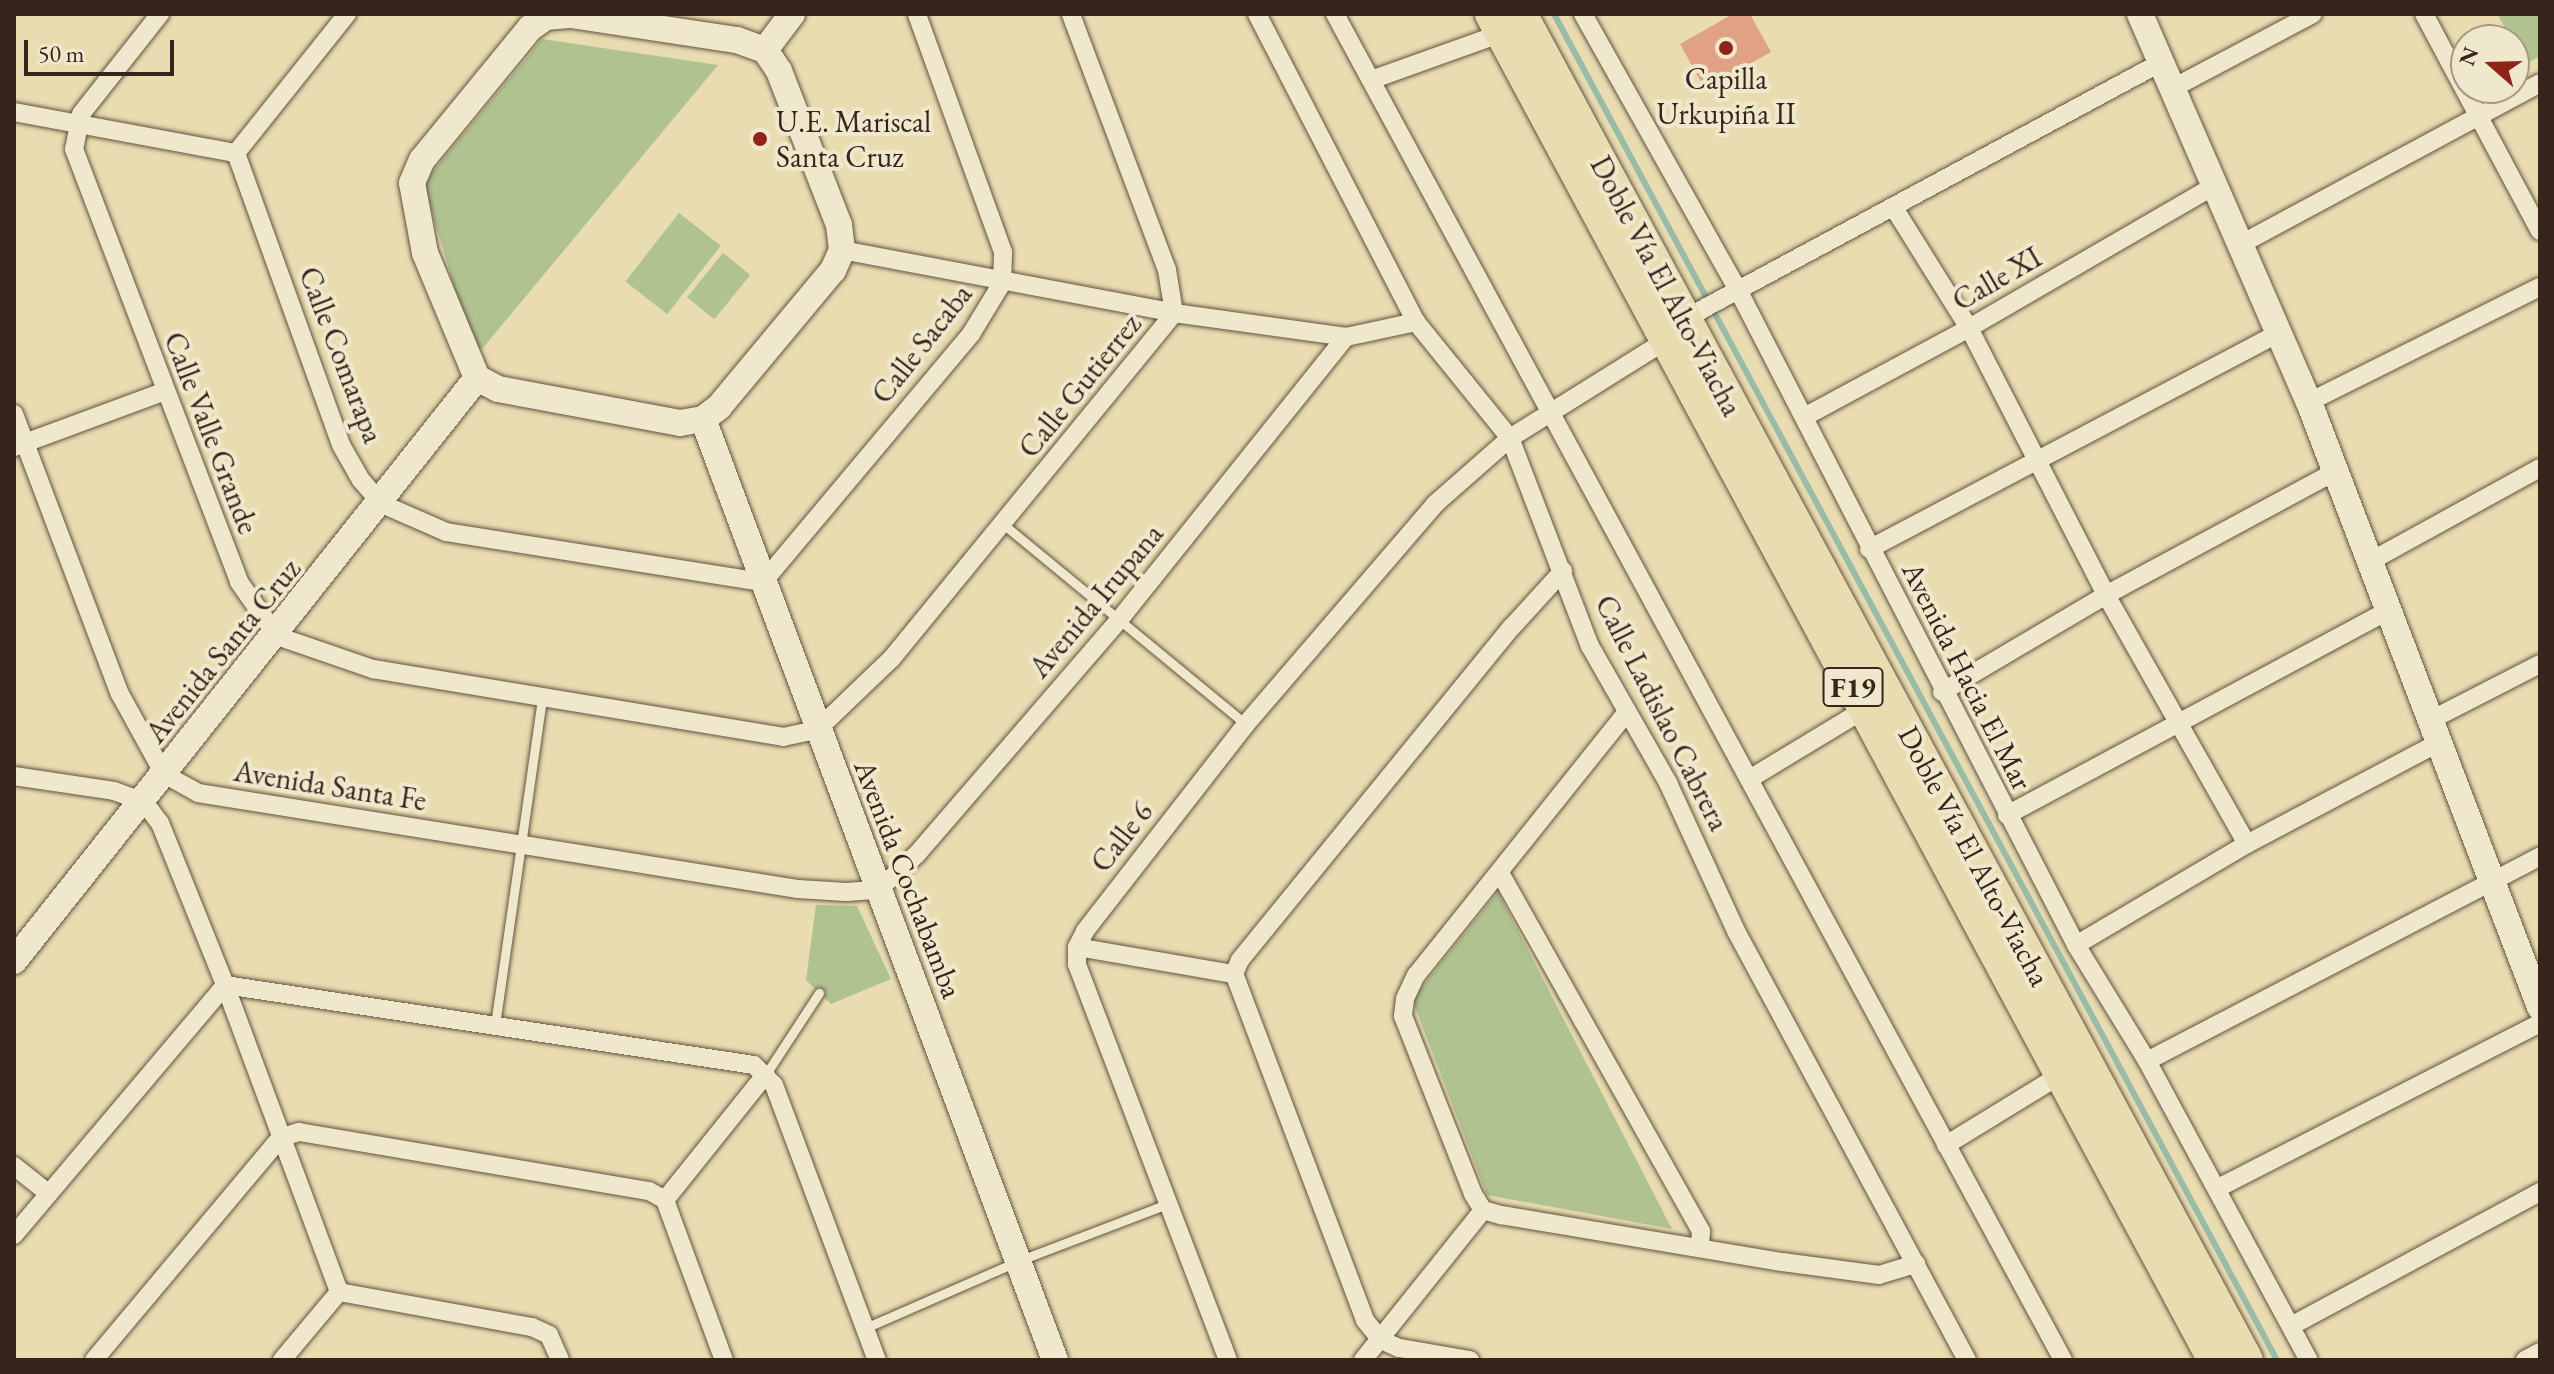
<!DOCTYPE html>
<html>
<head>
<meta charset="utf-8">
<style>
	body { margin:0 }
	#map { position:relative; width:2554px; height:1374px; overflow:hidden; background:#e8dcb0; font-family:"EB Garamond",serif }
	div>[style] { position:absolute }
	.green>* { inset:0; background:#b0c290; transform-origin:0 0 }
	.stream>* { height:6px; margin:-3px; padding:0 3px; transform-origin:3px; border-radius:3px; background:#98bca8 }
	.building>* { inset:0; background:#e1a185 }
	.roads { filter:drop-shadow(0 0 2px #635242) drop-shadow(0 0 2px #635242) }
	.lane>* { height:9px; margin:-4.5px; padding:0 4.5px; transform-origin:4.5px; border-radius:4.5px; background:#f0e8cc }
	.street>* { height:18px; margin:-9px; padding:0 9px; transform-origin:9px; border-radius:9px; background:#f0e8cc }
	.secondary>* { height:26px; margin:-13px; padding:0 13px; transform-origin:13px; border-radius:13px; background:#f0e8cc }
	.highway>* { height:34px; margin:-17px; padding:0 17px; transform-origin:17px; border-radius:17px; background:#e8dcb0 }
	.dots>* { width:22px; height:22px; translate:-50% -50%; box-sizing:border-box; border:4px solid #f0e8cc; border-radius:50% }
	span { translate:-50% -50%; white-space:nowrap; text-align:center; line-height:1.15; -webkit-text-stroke:8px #f0e8cc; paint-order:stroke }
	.shield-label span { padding:2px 6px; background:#f0e8cc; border:2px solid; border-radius:6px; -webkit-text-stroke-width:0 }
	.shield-label { font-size:28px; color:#37241d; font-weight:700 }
	.poi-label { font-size:30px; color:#37241d }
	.left { translate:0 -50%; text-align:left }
	.street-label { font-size:30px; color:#37241d }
	.frame { position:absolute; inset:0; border:16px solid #37241d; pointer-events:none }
	.north { position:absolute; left:2450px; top:24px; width:80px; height:80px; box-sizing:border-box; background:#f0e8cc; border:2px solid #a69a86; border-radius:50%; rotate:290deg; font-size:22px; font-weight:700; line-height:32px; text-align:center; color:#37241d }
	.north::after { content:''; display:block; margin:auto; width:28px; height:36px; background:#8f2418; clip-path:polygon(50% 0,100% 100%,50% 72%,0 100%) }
	.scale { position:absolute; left:24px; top:40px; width:150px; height:36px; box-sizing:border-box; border:4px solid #37241d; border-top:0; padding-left:10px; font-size:24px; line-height:28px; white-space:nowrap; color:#37241d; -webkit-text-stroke:6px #f0e8cc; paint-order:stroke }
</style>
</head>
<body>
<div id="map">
	<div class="green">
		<i style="clip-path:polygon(2497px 14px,2540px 14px,2540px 56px,2526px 64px)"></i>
		<i style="clip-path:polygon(542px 39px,718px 65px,482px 349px,472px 345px,423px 183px)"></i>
		<i style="left:679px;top:213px;width:53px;height:87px;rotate:38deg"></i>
		<i style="left:723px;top:253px;width:35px;height:57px;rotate:39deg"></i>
		<i style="clip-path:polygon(1498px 892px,1672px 1229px,1487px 1195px,1412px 999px)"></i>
		<i style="clip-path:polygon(816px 905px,857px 906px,891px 979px,831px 1004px,806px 980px)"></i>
	</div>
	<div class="stream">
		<i style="left:1554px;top:14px;width:1528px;rotate:61.76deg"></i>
	</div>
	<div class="building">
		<i style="clip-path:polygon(1733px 14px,1750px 14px,1771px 52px,1705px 89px,1680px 44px)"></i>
	</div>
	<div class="roads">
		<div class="lane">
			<i style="left:1003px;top:524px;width:315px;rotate:39.5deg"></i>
			<i style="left:495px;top:1025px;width:331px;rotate:-81.8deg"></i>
			<i style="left:766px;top:1074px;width:97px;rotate:-56.8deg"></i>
			<i style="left:865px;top:1328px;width:167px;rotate:-23.6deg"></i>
			<i style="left:1018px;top:1261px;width:160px;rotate:-20.9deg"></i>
		</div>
		<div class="street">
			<i style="left:160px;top:14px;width:127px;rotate:128.3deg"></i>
			<i style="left:81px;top:114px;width:36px;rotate:101deg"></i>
			<i style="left:74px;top:149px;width:463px;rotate:69.1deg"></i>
			<i style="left:239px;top:582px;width:66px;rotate:54.9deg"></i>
			<i style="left:277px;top:636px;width:102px;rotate:19deg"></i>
			<i style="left:373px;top:669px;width:416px;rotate:9.4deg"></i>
			<i style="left:783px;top:737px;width:35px;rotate:-12deg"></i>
			<i style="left:817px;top:730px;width:104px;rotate:-43.8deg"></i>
			<i style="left:892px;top:658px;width:446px;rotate:-50.7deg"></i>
			<i style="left:1174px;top:313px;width:44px;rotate:-99.2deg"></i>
			<i style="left:1167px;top:270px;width:273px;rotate:-110.6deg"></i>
			<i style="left:347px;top:14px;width:178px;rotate:128.6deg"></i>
			<i style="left:236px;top:153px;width:310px;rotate:70.2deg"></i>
			<i style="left:341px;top:445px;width:40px;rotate:60.3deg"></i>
			<i style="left:361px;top:480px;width:32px;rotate:49deg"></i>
			<i style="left:382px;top:504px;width:70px;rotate:23.6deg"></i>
			<i style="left:446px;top:532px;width:321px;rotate:9deg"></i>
			<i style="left:763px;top:582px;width:324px;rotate:-50deg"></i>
			<i style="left:971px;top:334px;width:60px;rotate:-58.7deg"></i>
			<i style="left:1002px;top:283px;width:31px;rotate:-88deg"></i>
			<i style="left:1003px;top:252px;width:253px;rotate:-109.9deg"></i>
			<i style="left:1257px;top:14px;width:347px;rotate:62.7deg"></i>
			<i style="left:1416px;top:322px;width:149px;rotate:51deg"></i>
			<i style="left:1510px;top:438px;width:223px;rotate:69deg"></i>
			<i style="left:1590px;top:646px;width:158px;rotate:60.3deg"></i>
			<i style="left:1668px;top:783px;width:163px;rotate:65.3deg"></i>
			<i style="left:1736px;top:931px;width:487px;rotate:61.7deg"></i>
			<i style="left:1335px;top:14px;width:1530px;rotate:61.59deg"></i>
			<i style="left:1583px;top:14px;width:317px;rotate:60.7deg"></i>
			<i style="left:1738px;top:290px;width:737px;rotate:62.7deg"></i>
			<i style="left:2076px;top:945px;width:136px;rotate:58.5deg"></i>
			<i style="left:2147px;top:1061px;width:340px;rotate:61.6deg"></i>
			<i style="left:2424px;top:14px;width:246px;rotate:61.9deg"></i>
			<i style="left:1371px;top:80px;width:139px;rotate:-19.7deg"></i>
			<i style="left:2173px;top:88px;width:158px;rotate:-27.9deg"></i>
			<i style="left:14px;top:112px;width:226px;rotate:10.5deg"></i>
			<i style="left:1894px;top:208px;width:142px;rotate:58deg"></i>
			<i style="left:1969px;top:328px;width:300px;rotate:62.8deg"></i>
			<i style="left:2106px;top:595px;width:286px;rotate:60.5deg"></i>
			<i style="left:2243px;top:243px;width:337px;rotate:-28.3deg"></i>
			<i style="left:842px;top:250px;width:338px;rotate:10.7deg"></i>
			<i style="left:1174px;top:313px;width:174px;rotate:7.9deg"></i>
			<i style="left:1346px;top:337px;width:72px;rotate:-12.1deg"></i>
			<i style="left:2309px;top:402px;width:258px;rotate:-26.5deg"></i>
			<i style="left:14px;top:414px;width:299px;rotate:69.3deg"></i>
			<i style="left:120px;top:694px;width:91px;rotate:61.2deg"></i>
			<i style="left:164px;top:774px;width:39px;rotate:29deg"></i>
			<i style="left:198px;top:793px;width:608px;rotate:9.09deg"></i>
			<i style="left:798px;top:889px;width:48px;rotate:3.6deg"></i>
			<i style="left:846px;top:892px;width:32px;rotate:-4deg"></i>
			<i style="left:878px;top:890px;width:53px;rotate:-42.7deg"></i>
			<i style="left:917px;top:854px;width:309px;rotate:-49.2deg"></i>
			<i style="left:1119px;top:620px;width:363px;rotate:-51.3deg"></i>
			<i style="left:1804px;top:417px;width:187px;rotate:-28.3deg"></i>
			<i style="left:1969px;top:328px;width:285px;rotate:-30.1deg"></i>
			<i style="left:14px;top:447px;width:159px;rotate:-20.3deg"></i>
			<i style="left:1869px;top:549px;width:465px;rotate:-27.8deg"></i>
			<i style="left:2369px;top:562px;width:195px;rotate:-28.8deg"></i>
			<i style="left:1942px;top:692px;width:191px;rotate:-30.6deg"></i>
			<i style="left:2106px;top:595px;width:258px;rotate:-28.3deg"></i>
			<i style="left:1627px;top:712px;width:337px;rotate:128.7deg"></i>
			<i style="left:1416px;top:975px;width:26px;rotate:115deg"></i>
			<i style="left:1405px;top:999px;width:17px;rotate:97deg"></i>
			<i style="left:1403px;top:1016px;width:191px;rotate:68.5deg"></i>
			<i style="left:1473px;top:1194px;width:19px;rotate:58deg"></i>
			<i style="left:1483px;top:1210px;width:19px;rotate:16deg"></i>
			<i style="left:1501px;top:1215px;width:285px;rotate:9.5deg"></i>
			<i style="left:1782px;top:1262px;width:98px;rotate:7.6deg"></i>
			<i style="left:1879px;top:1275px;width:39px;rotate:-17deg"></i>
			<i style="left:2429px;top:721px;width:125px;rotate:-27.2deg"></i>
			<i style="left:14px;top:776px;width:101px;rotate:8.5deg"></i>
			<i style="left:114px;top:791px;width:32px;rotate:20deg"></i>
			<i style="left:144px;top:802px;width:26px;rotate:53deg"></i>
			<i style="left:160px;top:823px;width:175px;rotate:68.1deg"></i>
			<i style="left:225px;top:985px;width:535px;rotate:8.6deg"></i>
			<i style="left:754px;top:1065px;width:28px;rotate:45deg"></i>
			<i style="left:774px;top:1085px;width:294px;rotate:69.5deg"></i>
			<i style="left:1751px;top:778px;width:133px;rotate:-31.2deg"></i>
			<i style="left:2007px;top:815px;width:430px;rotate:-28.2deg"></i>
			<i style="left:1500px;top:873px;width:411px;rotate:60.7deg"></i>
			<i style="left:1701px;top:1231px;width:16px;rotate:94deg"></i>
			<i style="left:2076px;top:945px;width:199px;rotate:-30.6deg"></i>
			<i style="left:2247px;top:844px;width:216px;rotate:-27.9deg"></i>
			<i style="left:1077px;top:947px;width:159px;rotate:9.8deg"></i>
			<i style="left:2147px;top:1061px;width:443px;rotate:-27.5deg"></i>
			<i style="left:1946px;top:1145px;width:136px;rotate:-31.5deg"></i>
			<i style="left:14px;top:1166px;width:43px;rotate:38.5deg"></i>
			<i style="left:2218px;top:1188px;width:362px;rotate:-27.1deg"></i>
			<i style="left:665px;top:1200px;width:161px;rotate:-51.3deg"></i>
			<i style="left:14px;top:1235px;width:327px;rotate:-49.8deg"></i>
			<i style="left:225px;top:985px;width:327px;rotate:69.6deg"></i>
			<i style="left:2291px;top:1326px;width:283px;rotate:-28.3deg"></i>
			<i style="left:94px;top:1360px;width:290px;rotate:-50deg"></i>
			<i style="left:280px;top:1138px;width:20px;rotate:-18deg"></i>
			<i style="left:299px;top:1132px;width:355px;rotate:9.6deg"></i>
			<i style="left:649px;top:1191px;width:18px;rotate:29deg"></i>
			<i style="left:665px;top:1200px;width:171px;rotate:69.8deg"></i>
			<i style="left:282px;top:1360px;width:89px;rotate:-50deg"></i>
			<i style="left:339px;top:1292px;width:196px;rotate:10.3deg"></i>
			<i style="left:532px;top:1327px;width:19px;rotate:25deg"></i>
			<i style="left:549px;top:1335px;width:27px;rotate:66deg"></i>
			<i style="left:1228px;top:1360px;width:424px;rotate:-110.9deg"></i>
			<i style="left:1077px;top:964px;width:17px;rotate:-90deg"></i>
			<i style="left:1077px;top:947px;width:18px;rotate:-63deg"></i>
			<i style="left:1085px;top:931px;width:262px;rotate:-52.1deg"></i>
			<i style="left:1246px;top:724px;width:290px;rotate:-49.3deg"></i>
			<i style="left:1435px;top:504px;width:100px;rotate:-41.3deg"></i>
			<i style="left:1510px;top:438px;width:185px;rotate:-32deg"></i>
			<i style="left:1667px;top:340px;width:45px;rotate:-41.4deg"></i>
			<i style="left:1701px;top:310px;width:521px;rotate:-28.29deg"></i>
			<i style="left:1363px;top:1360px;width:192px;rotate:-51.3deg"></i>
			<i style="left:1470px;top:1360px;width:72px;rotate:-170.4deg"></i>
			<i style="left:1399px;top:1348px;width:20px;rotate:-156deg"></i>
			<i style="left:1381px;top:1340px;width:26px;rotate:-129deg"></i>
			<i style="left:1365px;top:1320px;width:370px;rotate:-110.7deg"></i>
			<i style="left:1234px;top:974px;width:15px;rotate:-67deg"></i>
			<i style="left:1240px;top:960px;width:430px;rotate:-50.8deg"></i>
			<i style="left:1512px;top:627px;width:76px;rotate:-47.7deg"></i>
			<i style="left:2525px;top:1360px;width:17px;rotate:-28deg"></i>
		</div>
		<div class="secondary">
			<i style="left:2140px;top:14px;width:423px;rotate:66.5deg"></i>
			<i style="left:2309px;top:402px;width:648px;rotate:69.1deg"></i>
			<i style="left:571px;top:15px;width:168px;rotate:8.6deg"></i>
			<i style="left:737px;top:40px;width:30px;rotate:20deg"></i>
			<i style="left:765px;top:50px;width:25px;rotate:56deg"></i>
			<i style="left:779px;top:71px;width:165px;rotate:68.7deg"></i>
			<i style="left:839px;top:225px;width:25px;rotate:83deg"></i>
			<i style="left:842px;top:250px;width:22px;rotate:114deg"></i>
			<i style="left:833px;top:270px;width:178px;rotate:129.8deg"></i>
			<i style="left:719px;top:407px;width:20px;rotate:143deg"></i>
			<i style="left:703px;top:419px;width:23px;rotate:170deg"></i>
			<i style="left:680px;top:423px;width:185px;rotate:-169.4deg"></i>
			<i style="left:498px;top:389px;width:24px;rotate:-152deg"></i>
			<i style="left:477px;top:378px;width:135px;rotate:-112.6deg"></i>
			<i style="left:425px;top:253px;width:71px;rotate:-100.5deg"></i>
			<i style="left:412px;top:183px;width:25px;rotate:-67deg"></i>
			<i style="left:422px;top:160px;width:171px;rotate:-50.7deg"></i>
			<i style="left:530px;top:28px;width:19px;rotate:-35deg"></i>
			<i style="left:546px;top:17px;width:25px;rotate:-5deg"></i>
			<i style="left:765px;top:50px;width:45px;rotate:-53.1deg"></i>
			<i style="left:703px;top:419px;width:1005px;rotate:69.49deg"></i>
			<i style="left:14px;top:961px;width:744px;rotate:-51.54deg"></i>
		</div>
		<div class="highway">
			<i style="left:1492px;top:14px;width:1528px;rotate:61.76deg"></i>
			<i style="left:1520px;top:14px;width:1529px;rotate:61.66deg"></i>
		</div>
	</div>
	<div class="dots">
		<i style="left:1726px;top:48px;background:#8f2418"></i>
		<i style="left:760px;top:139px;background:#8f2418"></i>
	</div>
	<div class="shield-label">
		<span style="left:1853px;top:687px">F19</span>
	</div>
	<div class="poi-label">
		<span style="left:1726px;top:96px">Capilla<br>Urkupiña II</span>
		<span class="left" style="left:776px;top:139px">U.E. Mariscal<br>Santa Cruz</span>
	</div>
	<div class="street-label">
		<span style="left:1997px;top:279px;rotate:-30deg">Calle XI</span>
		<span style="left:1666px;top:286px;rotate:62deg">Doble Vía El Alto-Viacha</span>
		<span style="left:922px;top:344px;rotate:-52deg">Calle Sacaba</span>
		<span style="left:341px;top:355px;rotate:69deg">Calle Comarapa</span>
		<span style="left:1080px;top:386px;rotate:-51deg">Calle Gutierrez</span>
		<span style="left:211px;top:433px;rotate:69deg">Calle Valle Grande</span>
		<span style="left:1096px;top:601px;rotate:-50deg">Avenida Irupana</span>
		<span style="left:223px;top:651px;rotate:-51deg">Avenida Santa Cruz</span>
		<span style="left:1967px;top:676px;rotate:63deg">Avenida Hacia El Mar</span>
		<span style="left:1662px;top:713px;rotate:63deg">Calle Ladislao Cabrera</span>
		<span style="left:330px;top:786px;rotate:9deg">Avenida Santa Fe</span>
		<span style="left:1122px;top:837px;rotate:-52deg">Calle 6</span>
		<span style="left:1974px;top:856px;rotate:62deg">Doble Vía El Alto-Viacha</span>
		<span style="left:908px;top:879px;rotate:69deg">Avenida Cochabamba</span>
	</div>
	<div class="frame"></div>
	<div class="north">N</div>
	<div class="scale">50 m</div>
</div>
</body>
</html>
